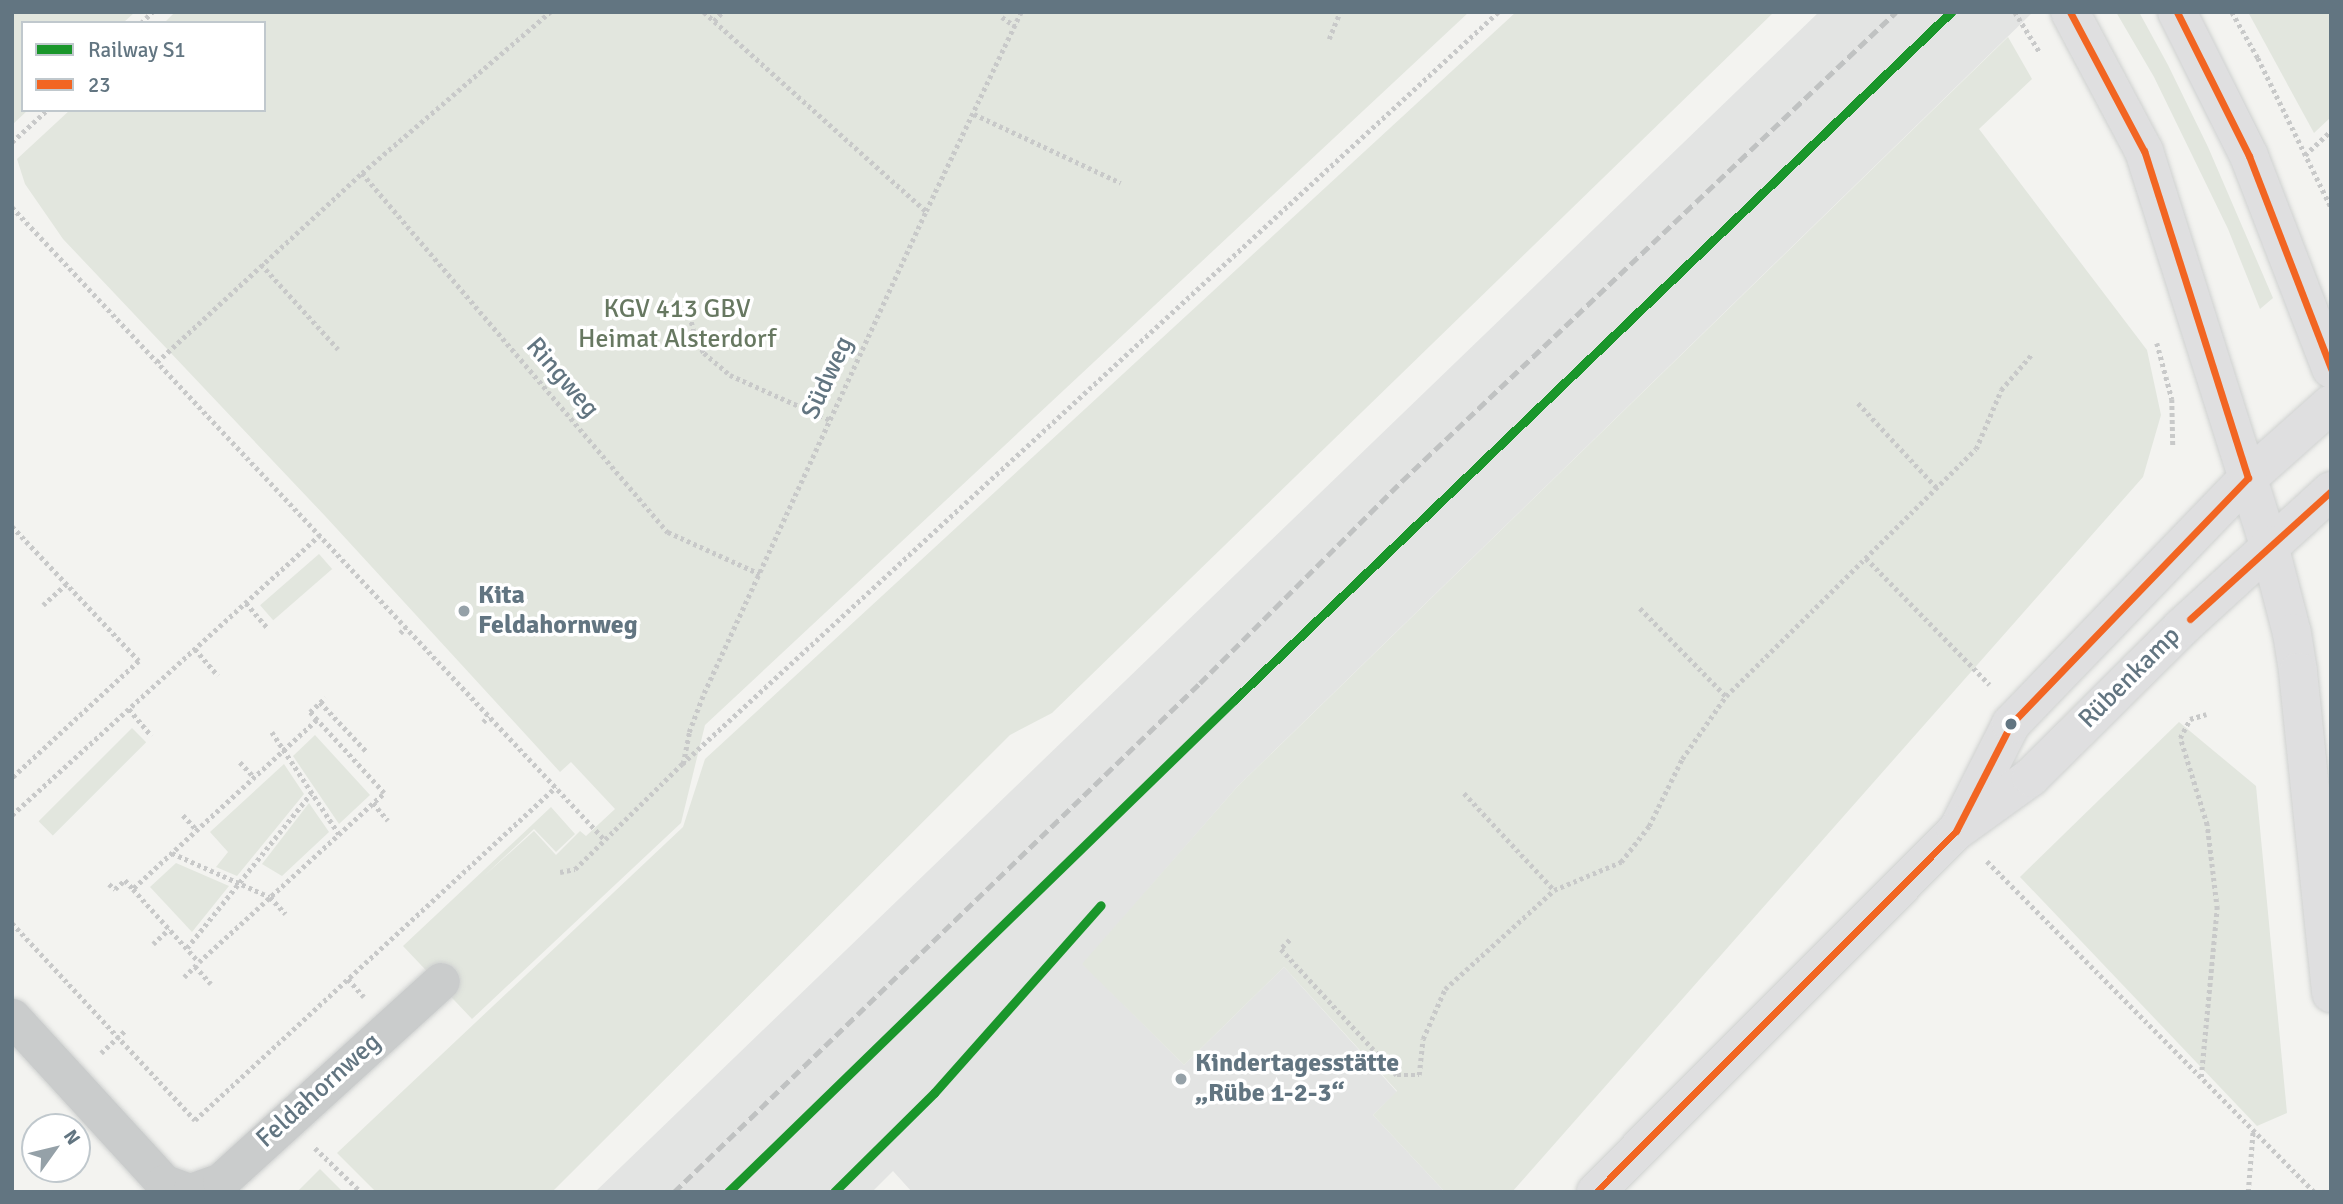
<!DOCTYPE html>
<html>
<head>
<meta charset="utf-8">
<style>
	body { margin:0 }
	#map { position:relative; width:2343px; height:1204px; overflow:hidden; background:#f3f3f0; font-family:Signika,sans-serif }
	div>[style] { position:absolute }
	.built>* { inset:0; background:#e3e4e3 }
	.green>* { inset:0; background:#e2e6de; transform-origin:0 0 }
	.path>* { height:4.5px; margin-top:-2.25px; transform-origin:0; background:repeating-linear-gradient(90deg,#c8c9c9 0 3.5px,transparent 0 7px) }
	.roads { filter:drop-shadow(0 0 2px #cfd1d0) drop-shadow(0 0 2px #cfd1d0) }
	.street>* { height:37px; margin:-18.5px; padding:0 18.5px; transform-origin:18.5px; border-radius:18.5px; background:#cacccc }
	.secondary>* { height:38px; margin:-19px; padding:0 19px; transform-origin:19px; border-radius:19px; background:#dfdfe0 }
	.primary>* { height:38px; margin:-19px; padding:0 19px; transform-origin:19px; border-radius:19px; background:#dfdfe0 }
	.rail>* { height:5px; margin-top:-2.5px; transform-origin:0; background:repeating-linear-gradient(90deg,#c0c2c2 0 10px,transparent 0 15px) }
	.bus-1>* { height:7px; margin:-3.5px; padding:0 3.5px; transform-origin:3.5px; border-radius:3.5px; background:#f26522 }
	.rail-1>* { height:9px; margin:-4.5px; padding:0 4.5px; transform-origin:4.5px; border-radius:4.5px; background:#1a962b }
	.dots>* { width:19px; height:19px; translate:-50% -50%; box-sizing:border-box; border:4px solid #fff; border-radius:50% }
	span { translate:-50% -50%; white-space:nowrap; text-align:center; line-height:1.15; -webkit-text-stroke:7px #fff; paint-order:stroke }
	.park-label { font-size:26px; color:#677861 }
	.street-label { font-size:26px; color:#627581 }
	.poi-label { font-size:26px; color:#627581; font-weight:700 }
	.left { translate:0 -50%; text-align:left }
	.frame { position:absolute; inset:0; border:14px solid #627581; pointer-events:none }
	.legend { position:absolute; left:21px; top:21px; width:245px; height:91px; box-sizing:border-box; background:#fff; border:2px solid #c0c8cd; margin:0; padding:9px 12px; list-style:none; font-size:21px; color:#627581 }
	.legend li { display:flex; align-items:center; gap:14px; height:35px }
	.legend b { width:35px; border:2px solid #c0c8cd }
	.north { position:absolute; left:21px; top:1113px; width:70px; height:70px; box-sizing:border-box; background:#fff; border:2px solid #c0c8cd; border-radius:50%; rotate:56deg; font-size:19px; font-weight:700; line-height:28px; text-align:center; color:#627581 }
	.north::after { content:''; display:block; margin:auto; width:24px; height:32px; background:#95a1a8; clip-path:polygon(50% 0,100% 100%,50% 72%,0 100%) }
</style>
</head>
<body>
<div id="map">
	<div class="built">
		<i style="clip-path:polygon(1819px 12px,2033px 12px,1237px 787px,1083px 964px,1184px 1065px,1284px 967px,1397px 1092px,1373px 1115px,1445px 1192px,912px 1192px,893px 1171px,872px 1192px,595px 1192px)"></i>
	</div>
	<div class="green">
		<i style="clip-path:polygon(12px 12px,135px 12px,123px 23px,23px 23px,23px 110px,28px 110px,12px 125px)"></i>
		<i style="clip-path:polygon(175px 12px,1469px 12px,705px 725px,681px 823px,472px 1019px,403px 946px,551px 807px,575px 834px,556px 852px,534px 829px,484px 876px,534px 831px,556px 855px,580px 831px,586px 836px,615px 809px,571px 762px,560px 772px,326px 517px,63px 239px,25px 184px,17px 159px,70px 110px,264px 110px,264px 23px,164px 23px)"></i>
		<i style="clip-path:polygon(1516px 12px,1774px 12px,1052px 713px,1010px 735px,552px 1192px,376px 1192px,337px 1153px,683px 827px,705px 759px)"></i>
		<i style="clip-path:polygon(2116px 12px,2139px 12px,2168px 65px,2208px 147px,2273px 298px,2260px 309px,2228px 229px,2193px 157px,2154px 77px)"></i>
		<i style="clip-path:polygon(2248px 12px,2331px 12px,2331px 117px,2314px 133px)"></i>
		<i style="clip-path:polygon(2008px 37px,2032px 79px,1979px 129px,2147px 350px,2161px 415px,2143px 477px,1512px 1192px,1445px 1192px,1373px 1115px,1397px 1091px,1284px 967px,1184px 1065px,1082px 964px,1237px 787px)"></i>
		<i style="left:319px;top:554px;width:20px;height:78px;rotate:49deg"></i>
		<i style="clip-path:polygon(2179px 722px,2256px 786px,2287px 1113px,2257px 1126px,2020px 877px)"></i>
		<i style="left:132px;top:728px;width:20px;height:132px;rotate:45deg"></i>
		<i style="clip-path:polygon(315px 735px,370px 795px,339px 824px,293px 756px)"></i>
		<i style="clip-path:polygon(284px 764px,304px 794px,237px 876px,216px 867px,228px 852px,210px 832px)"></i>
		<i style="clip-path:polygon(309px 803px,329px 832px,282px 876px,262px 864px)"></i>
		<i style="clip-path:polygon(176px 863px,229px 886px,192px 932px,150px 887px)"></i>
		<i style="clip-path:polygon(320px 1169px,343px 1192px,297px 1192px)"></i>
	</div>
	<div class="path">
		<i style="left:704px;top:12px;width:298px;rotate:41.9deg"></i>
		<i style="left:2015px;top:12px;width:46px;rotate:58.4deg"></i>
		<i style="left:2232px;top:12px;width:53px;rotate:60.5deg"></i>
		<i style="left:2258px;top:58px;width:166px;rotate:63.9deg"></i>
		<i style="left:1002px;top:17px;width:16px;rotate:35deg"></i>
		<i style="left:714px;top:21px;width:12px;rotate:-48deg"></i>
		<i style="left:141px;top:23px;width:16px;rotate:-45deg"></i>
		<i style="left:1329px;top:39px;width:29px;rotate:-68deg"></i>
		<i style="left:974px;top:114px;width:162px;rotate:25.1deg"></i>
		<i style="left:12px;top:142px;width:47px;rotate:-42.4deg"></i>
		<i style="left:2305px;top:155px;width:35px;rotate:-43deg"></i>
		<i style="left:362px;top:173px;width:472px;rotate:49.6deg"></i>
		<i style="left:668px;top:532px;width:101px;rotate:24.5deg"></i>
		<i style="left:12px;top:207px;width:867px;rotate:46.87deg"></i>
		<i style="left:261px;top:264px;width:115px;rotate:47.8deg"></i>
		<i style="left:690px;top:315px;width:23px;rotate:77deg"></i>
		<i style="left:695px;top:337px;width:18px;rotate:61deg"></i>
		<i style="left:704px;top:353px;width:34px;rotate:40deg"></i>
		<i style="left:730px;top:375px;width:110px;rotate:24.2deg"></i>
		<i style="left:2157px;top:343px;width:58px;rotate:75deg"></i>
		<i style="left:2172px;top:399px;width:46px;rotate:88.8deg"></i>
		<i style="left:157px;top:362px;width:279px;rotate:-42.7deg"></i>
		<i style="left:362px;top:173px;width:248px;rotate:-40.6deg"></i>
		<i style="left:1858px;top:403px;width:116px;rotate:47.1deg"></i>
		<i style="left:12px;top:526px;width:185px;rotate:46.7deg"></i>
		<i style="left:139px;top:661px;width:173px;rotate:137.3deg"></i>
		<i style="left:1866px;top:558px;width:177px;rotate:45.7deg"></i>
		<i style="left:246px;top:603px;width:33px;rotate:49deg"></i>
		<i style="left:43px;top:605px;width:31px;rotate:-42deg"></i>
		<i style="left:1640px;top:608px;width:123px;rotate:45.7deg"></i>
		<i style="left:400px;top:633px;width:8px;rotate:-45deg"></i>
		<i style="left:195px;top:649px;width:35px;rotate:49deg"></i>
		<i style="left:320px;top:702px;width:67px;rotate:46.8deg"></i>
		<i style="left:129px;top:709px;width:35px;rotate:50deg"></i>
		<i style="left:317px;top:720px;width:11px;rotate:-131deg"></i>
		<i style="left:310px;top:712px;width:21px;rotate:-43deg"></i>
		<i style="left:483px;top:722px;width:8px;rotate:-45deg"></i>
		<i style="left:272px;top:732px;width:122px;rotate:56.7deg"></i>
		<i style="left:240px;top:762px;width:21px;rotate:47deg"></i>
		<i style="left:683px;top:764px;width:33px;rotate:-79deg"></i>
		<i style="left:689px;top:732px;width:42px;rotate:-69deg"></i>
		<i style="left:704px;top:693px;width:531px;rotate:-65.27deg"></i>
		<i style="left:926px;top:211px;width:221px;rotate:-64.5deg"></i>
		<i style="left:1464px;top:793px;width:132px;rotate:47.1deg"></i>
		<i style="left:373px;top:803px;width:23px;rotate:49deg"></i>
		<i style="left:12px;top:815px;width:416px;rotate:-42.3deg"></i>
		<i style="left:183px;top:815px;width:21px;rotate:47deg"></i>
		<i style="left:172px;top:853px;width:107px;rotate:24.2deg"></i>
		<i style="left:270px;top:897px;width:23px;rotate:47deg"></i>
		<i style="left:1987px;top:861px;width:466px;rotate:45.3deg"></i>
		<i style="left:560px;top:872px;width:15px;rotate:-11deg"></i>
		<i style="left:575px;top:869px;width:150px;rotate:-44.5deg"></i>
		<i style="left:682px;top:764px;width:1110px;rotate:-42.66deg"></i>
		<i style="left:109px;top:884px;width:8px;rotate:40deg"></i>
		<i style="left:115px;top:889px;width:13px;rotate:-42deg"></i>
		<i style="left:125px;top:880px;width:12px;rotate:48deg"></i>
		<i style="left:133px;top:889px;width:98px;rotate:47.9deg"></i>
		<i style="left:199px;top:962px;width:251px;rotate:-42.4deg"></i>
		<i style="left:384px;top:793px;width:99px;rotate:-132.5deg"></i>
		<i style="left:317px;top:720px;width:250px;rotate:137.4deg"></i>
		<i style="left:12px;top:923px;width:269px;rotate:47.1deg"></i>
		<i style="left:195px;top:1120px;width:491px;rotate:-42.7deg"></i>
		<i style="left:1290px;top:940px;width:13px;rotate:135deg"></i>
		<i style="left:1281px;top:949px;width:171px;rotate:47.4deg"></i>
		<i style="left:1397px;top:1075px;width:22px"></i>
		<i style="left:1419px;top:1075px;width:36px;rotate:-84deg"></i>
		<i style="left:1423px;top:1039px;width:55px;rotate:-66.3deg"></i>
		<i style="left:1445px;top:989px;width:147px;rotate:-42.2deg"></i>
		<i style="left:1554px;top:890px;width:73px;rotate:-22.7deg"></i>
		<i style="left:1621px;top:862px;width:46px;rotate:-52.1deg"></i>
		<i style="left:1649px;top:826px;width:75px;rotate:-63.8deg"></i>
		<i style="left:1682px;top:759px;width:77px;rotate:-55.1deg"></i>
		<i style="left:1726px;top:696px;width:351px;rotate:-44.7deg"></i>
		<i style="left:1976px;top:449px;width:64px;rotate:-67deg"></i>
		<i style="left:2001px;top:390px;width:48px;rotate:-49.3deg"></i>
		<i style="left:153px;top:944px;width:22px;rotate:-43deg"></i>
		<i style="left:187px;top:948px;width:198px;rotate:-51.3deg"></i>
		<i style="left:195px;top:966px;width:24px;rotate:48deg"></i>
		<i style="left:184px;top:977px;width:17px;rotate:-45deg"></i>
		<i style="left:348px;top:979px;width:24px;rotate:48deg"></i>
		<i style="left:101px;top:1053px;width:34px;rotate:-43deg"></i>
		<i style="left:2201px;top:1077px;width:169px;rotate:-84.6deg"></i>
		<i style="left:2217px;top:909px;width:85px;rotate:-96.8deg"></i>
		<i style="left:2207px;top:825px;width:91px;rotate:-107.2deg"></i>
		<i style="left:2180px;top:738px;width:21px;rotate:-62deg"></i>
		<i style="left:2190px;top:719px;width:17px;rotate:-17deg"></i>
		<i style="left:315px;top:1148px;width:64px;rotate:43.7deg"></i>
		<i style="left:2248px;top:1192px;width:62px;rotate:-85.4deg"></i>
	</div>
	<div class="roads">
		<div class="street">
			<i style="left:12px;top:1017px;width:225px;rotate:47.5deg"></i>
			<i style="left:164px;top:1183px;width:27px;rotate:20deg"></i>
			<i style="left:191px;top:1192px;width:32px;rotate:-20deg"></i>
			<i style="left:221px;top:1181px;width:297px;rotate:-42.3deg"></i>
		</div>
		<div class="secondary">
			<i style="left:1961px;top:823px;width:111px;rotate:-63.2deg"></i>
			<i style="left:2011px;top:724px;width:342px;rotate:-46.1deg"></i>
			<i style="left:2248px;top:478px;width:111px;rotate:-41.7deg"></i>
			<i style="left:1596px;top:1192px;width:510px;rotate:-45.08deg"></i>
			<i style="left:1956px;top:831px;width:92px;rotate:-35.8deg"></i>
			<i style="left:2031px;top:777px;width:213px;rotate:-44.8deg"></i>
			<i style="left:2182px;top:627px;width:202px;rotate:-42.4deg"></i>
		</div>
		<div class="primary">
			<i style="left:2070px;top:12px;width:157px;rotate:62deg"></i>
			<i style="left:2144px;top:151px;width:413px;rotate:72.4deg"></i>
			<i style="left:2269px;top:545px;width:91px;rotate:75.4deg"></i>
			<i style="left:2292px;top:633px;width:39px;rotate:81deg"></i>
			<i style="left:2298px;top:672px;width:323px;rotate:84.1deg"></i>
			<i style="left:2177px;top:12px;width:161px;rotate:63.4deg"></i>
			<i style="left:2249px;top:156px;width:228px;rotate:68.9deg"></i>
		</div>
	</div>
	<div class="rail">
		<i style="left:674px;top:1192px;width:732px;rotate:-44.06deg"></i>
		<i style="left:1200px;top:683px;width:286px;rotate:-45deg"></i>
		<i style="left:1402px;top:481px;width:681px;rotate:-43.51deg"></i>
	</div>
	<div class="bus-1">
		<i style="left:2177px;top:12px;width:161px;rotate:63.4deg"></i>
		<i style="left:2249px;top:156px;width:227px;rotate:68.9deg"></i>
		<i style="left:2190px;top:619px;width:190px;rotate:-42.2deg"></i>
		<i style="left:1596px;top:1192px;width:510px;rotate:-45.08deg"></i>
		<i style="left:1956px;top:831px;width:120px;rotate:-62.8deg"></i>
		<i style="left:2011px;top:724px;width:342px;rotate:-46.1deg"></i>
		<i style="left:2248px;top:478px;width:343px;rotate:-107.6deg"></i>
		<i style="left:2144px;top:151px;width:157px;rotate:-118deg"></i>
	</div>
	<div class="rail-1">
		<i style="left:728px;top:1192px;width:706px;rotate:-44.2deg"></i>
		<i style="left:1234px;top:700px;width:994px;rotate:-43.82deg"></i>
		<i style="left:834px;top:1192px;width:141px;rotate:-44.7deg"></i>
		<i style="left:934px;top:1093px;width:251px;rotate:-48.4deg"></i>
	</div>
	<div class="dots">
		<i style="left:464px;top:611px;background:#95a1a8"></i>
		<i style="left:2011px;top:724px;background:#627581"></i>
		<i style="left:1181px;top:1079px;background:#95a1a8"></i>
	</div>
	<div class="park-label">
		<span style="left:677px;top:325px">KGV 413 GBV<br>Heimat Alsterdorf</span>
	</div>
	<div class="street-label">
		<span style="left:562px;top:378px;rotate:49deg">Ringweg</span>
		<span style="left:828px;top:378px;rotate:-65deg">Südweg</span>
		<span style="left:2130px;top:678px;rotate:-45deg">Rübenkamp</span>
		<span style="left:319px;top:1091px;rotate:-42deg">Feldahornweg</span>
	</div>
	<div class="poi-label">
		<span class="left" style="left:478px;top:611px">Kita<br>Feldahornweg</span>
		<span class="left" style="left:1195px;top:1079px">Kindertagesstätte<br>„Rübe 1-2-3“</span>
	</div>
	<div class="frame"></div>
	<ul class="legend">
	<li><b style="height:9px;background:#1a962b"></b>Railway S1</li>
	<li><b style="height:9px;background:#f26522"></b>23</li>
	</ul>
	<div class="north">N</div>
</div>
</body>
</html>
